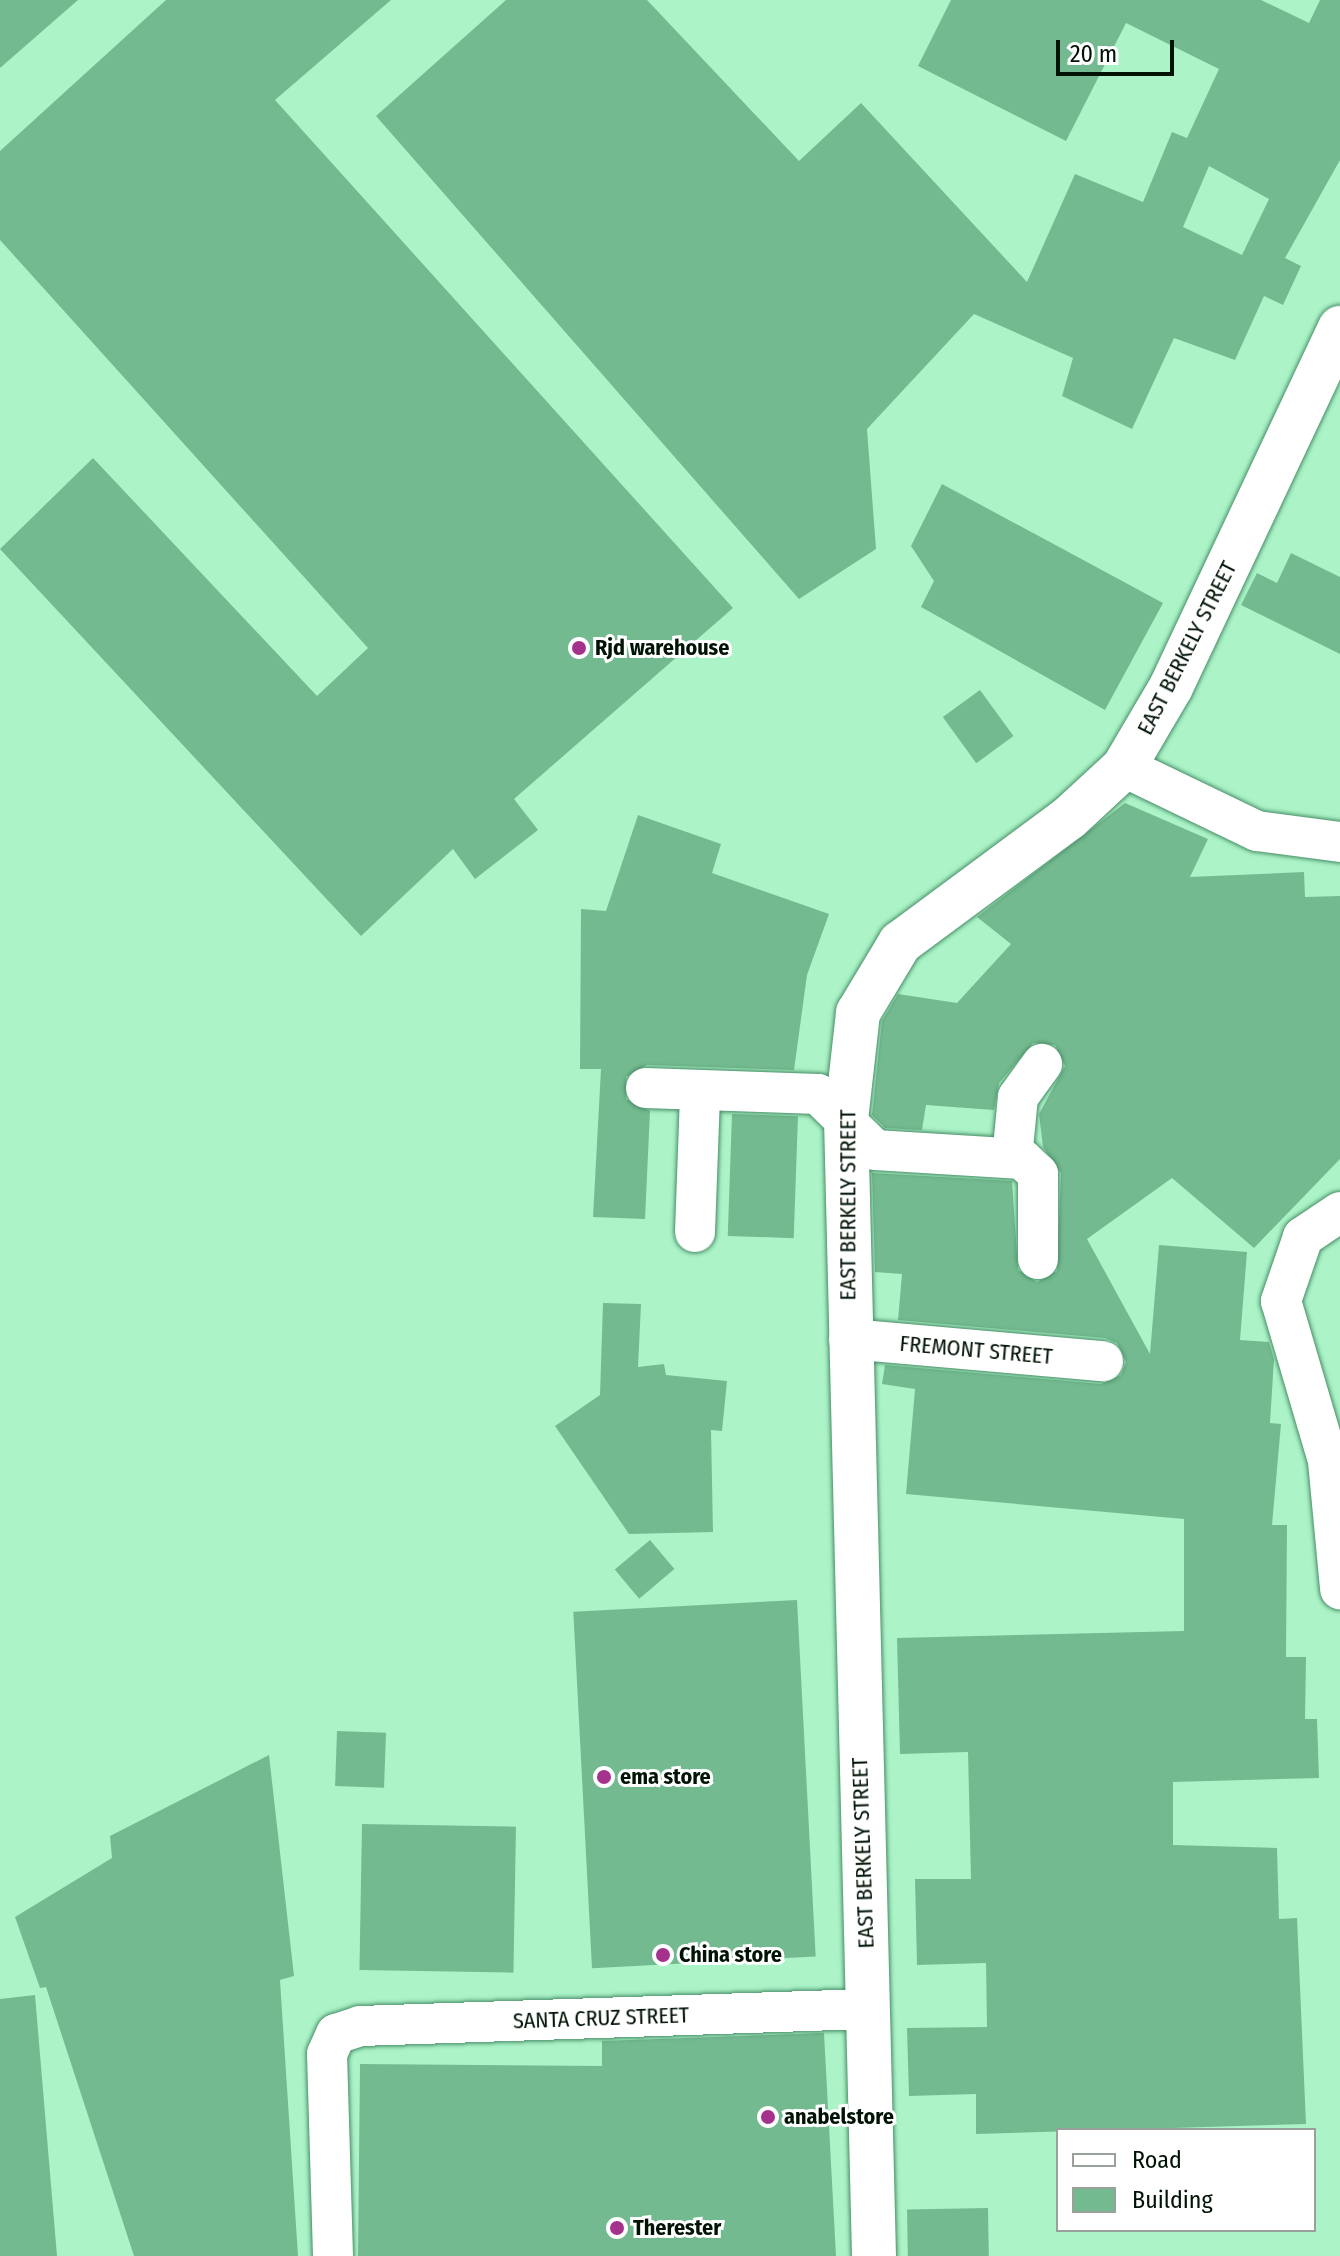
<!DOCTYPE html>
<html>
<head>
<meta charset="utf-8">
<style>
	body { margin:0 }
	#map { position:relative; width:1340px; height:2256px; overflow:hidden; background:#acf4c8; font-family:"Fira Sans Condensed",sans-serif }
	div>[style] { position:absolute }
	.building>* { inset:0; background:#74ba90; transform-origin:0 0 }
	.roads { filter:drop-shadow(0 0 2px #478d66) drop-shadow(0 0 2px #478d66) }
	.minor>* { height:40px; margin:-20px; padding:0 20px; transform-origin:20px; border-radius:20px; background:#fff }
	.tertiary>* { height:44px; margin:-22px; padding:0 22px; transform-origin:22px; border-radius:22px; background:#fff }
	.dots>* { width:22px; height:22px; translate:-50% -50%; box-sizing:border-box; border:4px solid #fff; border-radius:50% }
	span { translate:-50% -50%; white-space:nowrap; text-align:center; line-height:1.15; -webkit-text-stroke:6px #fff; paint-order:stroke }
	.poi-label { font-size:22px; color:#001305; font-weight:700 }
	.left { translate:0 -50%; text-align:left }
	.street-label { font-size:22px; color:#001305 }
	.legend { position:absolute; left:1056px; top:2128px; width:260px; height:104px; box-sizing:border-box; background:#fff; border:2px solid #99a19b; margin:0; padding:10px 14px; list-style:none; font-size:24px; color:#001305 }
	.legend li { display:flex; align-items:center; gap:16px; height:40px }
	.legend b { width:40px; border:2px solid #99a19b }
	.scale { position:absolute; left:1056px; top:40px; width:118px; height:36px; box-sizing:border-box; border:4px solid #001305; border-top:0; padding-left:10px; font-size:24px; line-height:28px; white-space:nowrap; color:#001305; -webkit-text-stroke:6px #fff; paint-order:stroke }
</style>
</head>
<body>
<div id="map">
	<div class="building">
		<i style="clip-path:polygon(0 0,78px 0,0 68px)"></i>
		<i style="clip-path:polygon(166px 0,391px 0,275px 100px,733px 608px,514px 799px,538px 830px,475px 879px,453px 849px,361px 936px,0 549px,93px 458px,317px 696px,368px 648px,0 240px,0 151px)"></i>
		<i style="clip-path:polygon(evenodd,506px 0,647px 0,799px 161px,861px 103px,1027px 282px,1075px 174px,1143px 202px,1172px 132px,1187px 138px,1219px 69px,1126px 23px,1066px 141px,918px 66px,951px 0,1261px 0,1309px 23px,1320px 0,1340px 0,1340px 160px,1285px 258px,1301px 266px,1283px 305px,1264px 296px,1235px 360px,1174px 338px,1132px 429px,1062px 396px,1073px 358px,974px 314px,867px 429px,876px 549px,799px 599px,376px 116px,506px 0,1209px 166px,1269px 199px,1242px 255px,1183px 227px,1209px 166px)"></i>
		<i style="clip-path:polygon(942px 484px,1163px 603px,1105px 710px,921px 607px,934px 581px,911px 546px)"></i>
		<i style="clip-path:polygon(1291px 553px,1340px 577px,1340px 654px,1241px 605px,1257px 573px,1277px 583px)"></i>
		<i style="left:980px;top:690px;width:57px;height:46px;rotate:54deg"></i>
		<i style="clip-path:polygon(1125px 803px,1208px 839px,1190px 877px,1304px 872px,1305px 897px,1340px 896px,1340px 1159px,1254px 1248px,1172px 1178px,1087px 1239px,1150px 1354px,1159px 1245px,1247px 1252px,1240px 1340px,1269px 1342px,1274px 1359px,1270px 1423px,1281px 1424px,1272px 1525px,1287px 1525px,1286px 1657px,1306px 1657px,1305px 1719px,1317px 1719px,1319px 1778px,1173px 1782px,1173px 1845px,1277px 1848px,1279px 1919px,1297px 1918px,1306px 2124px,976px 2134px,976px 2094px,909px 2096px,907px 2028px,987px 2027px,986px 1963px,917px 1965px,915px 1879px,971px 1879px,968px 1752px,900px 1754px,897px 1638px,1184px 1631px,1184px 1519px,906px 1494px,915px 1389px,882px 1384px,885px 1365px,1101px 1384px,1121px 1375px,1126px 1362px,1117px 1343px,1105px 1338px,898px 1320px,902px 1274px,875px 1272px,872px 1173px,1012px 1181px,1018px 1270px,1037px 1282px,1057px 1271px,1061px 1173px,1043px 1147px,1039px 1114px,1065px 1066px,1055px 1045px,1033px 1043px,999px 1083px,994px 1110px,926px 1105px,922px 1130px,885px 1128px,872px 1115px,882px 1021px,898px 994px,957px 1003px,1011px 944px,977px 917px)"></i>
		<i style="clip-path:polygon(638px 815px,721px 844px,712px 873px,829px 914px,807px 975px,794px 1070px,647px 1065px,626px 1077px,626px 1099px,650px 1111px,645px 1219px,593px 1217px,601px 1069px,580px 1069px,581px 909px,606px 911px)"></i>
		<i style="left:732px;top:1114px;width:66px;height:122px;rotate:2deg"></i>
		<i style="clip-path:polygon(603px 1303px,641px 1304px,638px 1367px,664px 1364px,666px 1375px,727px 1381px,722px 1431px,711px 1430px,713px 1532px,629px 1534px,555px 1426px,600px 1395px)"></i>
		<i style="left:650px;top:1540px;width:38px;height:46px;rotate:50deg"></i>
		<i style="left:797px;top:1600px;width:357px;height:224px;rotate:87deg"></i>
		<i style="left:337px;top:1731px;width:49px;height:55px;rotate:2deg"></i>
		<i style="clip-path:polygon(269px 1755px,294px 1976px,280px 1980px,298px 2256px,134px 2256px,46px 1987px,40px 1988px,15px 1917px,112px 1858px,110px 1836px)"></i>
		<i style="left:362px;top:1824px;width:154px;height:146px;rotate:1deg"></i>
		<i style="clip-path:polygon(35px 1995px,57px 2256px,0 2256px,0 1999px)"></i>
		<i style="clip-path:polygon(824px 2033px,836px 2256px,358px 2256px,360px 2064px,602px 2066px,602px 2041px)"></i>
		<i style="left:988px;top:2208px;width:48px;height:81px;rotate:89deg"></i>
	</div>
	<div class="roads">
		<div class="minor">
			<i style="left:1124px;top:767px;width:148px;rotate:25.7deg"></i>
			<i style="left:1257px;top:831px;width:84px;rotate:7.5deg"></i>
			<i style="left:646px;top:1088px;width:172px;rotate:2deg"></i>
			<i style="left:818px;top:1094px;width:80px;rotate:44.5deg"></i>
			<i style="left:875px;top:1150px;width:147px;rotate:3.5deg"></i>
			<i style="left:1022px;top:1159px;width:22px;rotate:43deg"></i>
			<i style="left:1038px;top:1174px;width:85px;rotate:90deg"></i>
			<i style="left:1012px;top:1158px;width:61px;rotate:-84.4deg"></i>
			<i style="left:1018px;top:1097px;width:41px;rotate:-54deg"></i>
			<i style="left:1340px;top:1212px;width:45px;rotate:146deg"></i>
			<i style="left:1303px;top:1237px;width:68px;rotate:109deg"></i>
			<i style="left:1281px;top:1301px;width:167px;rotate:73.6deg"></i>
			<i style="left:1328px;top:1461px;width:129px;rotate:84.6deg"></i>
			<i style="left:695px;top:1232px;width:138px;rotate:-87.9deg"></i>
			<i style="left:849px;top:1339px;width:255px;rotate:5deg"></i>
			<i style="left:333px;top:2256px;width:202px;rotate:-91.7deg"></i>
			<i style="left:327px;top:2054px;width:22px;rotate:-66deg"></i>
			<i style="left:336px;top:2034px;width:25px;rotate:-18deg"></i>
			<i style="left:360px;top:2026px;width:508px;rotate:-1.92deg"></i>
		</div>
		<div class="tertiary">
			<i style="left:874px;top:2256px;width:1136px;rotate:-91.41deg"></i>
			<i style="left:846px;top:1120px;width:108px;rotate:-83.6deg"></i>
			<i style="left:858px;top:1013px;width:82px;rotate:-59deg"></i>
			<i style="left:900px;top:943px;width:210px;rotate:-36.5deg"></i>
			<i style="left:1069px;top:818px;width:75px;rotate:-42.8deg"></i>
			<i style="left:1124px;top:767px;width:93px;rotate:-59.6deg"></i>
			<i style="left:1171px;top:687px;width:397px;rotate:-64.8deg"></i>
		</div>
	</div>
	<div class="dots">
		<i style="left:579px;top:648px;background:#a5328d"></i>
		<i style="left:604px;top:1777px;background:#a5328d"></i>
		<i style="left:663px;top:1955px;background:#a5328d"></i>
		<i style="left:768px;top:2117px;background:#a5328d"></i>
		<i style="left:617px;top:2228px;background:#a5328d"></i>
	</div>
	<div class="poi-label">
		<span class="left" style="left:595px;top:648px">Rjd warehouse</span>
		<span class="left" style="left:620px;top:1777px">ema store</span>
		<span class="left" style="left:679px;top:1955px">China store</span>
		<span class="left" style="left:784px;top:2117px">anabelstore</span>
		<span class="left" style="left:633px;top:2228px">Therester</span>
	</div>
	<div class="street-label">
		<span style="left:1187px;top:648px;rotate:-63deg">EAST BERKELY STREET</span>
		<span style="left:848px;top:1205px;rotate:-90deg">EAST BERKELY STREET</span>
		<span style="left:976px;top:1350px;rotate:5deg">FREMONT STREET</span>
		<span style="left:863px;top:1853px;rotate:-92deg">EAST BERKELY STREET</span>
		<span style="left:601px;top:2018px;rotate:-2deg">SANTA CRUZ STREET</span>
	</div>
	<ul class="legend">
	<li><b style="height:10px;background:#fff"></b>Road</li>
	<li><b style="height:22px;background:#74ba90"></b>Building</li>
	</ul>
	<div class="scale">20 m</div>
</div>
</body>
</html>
